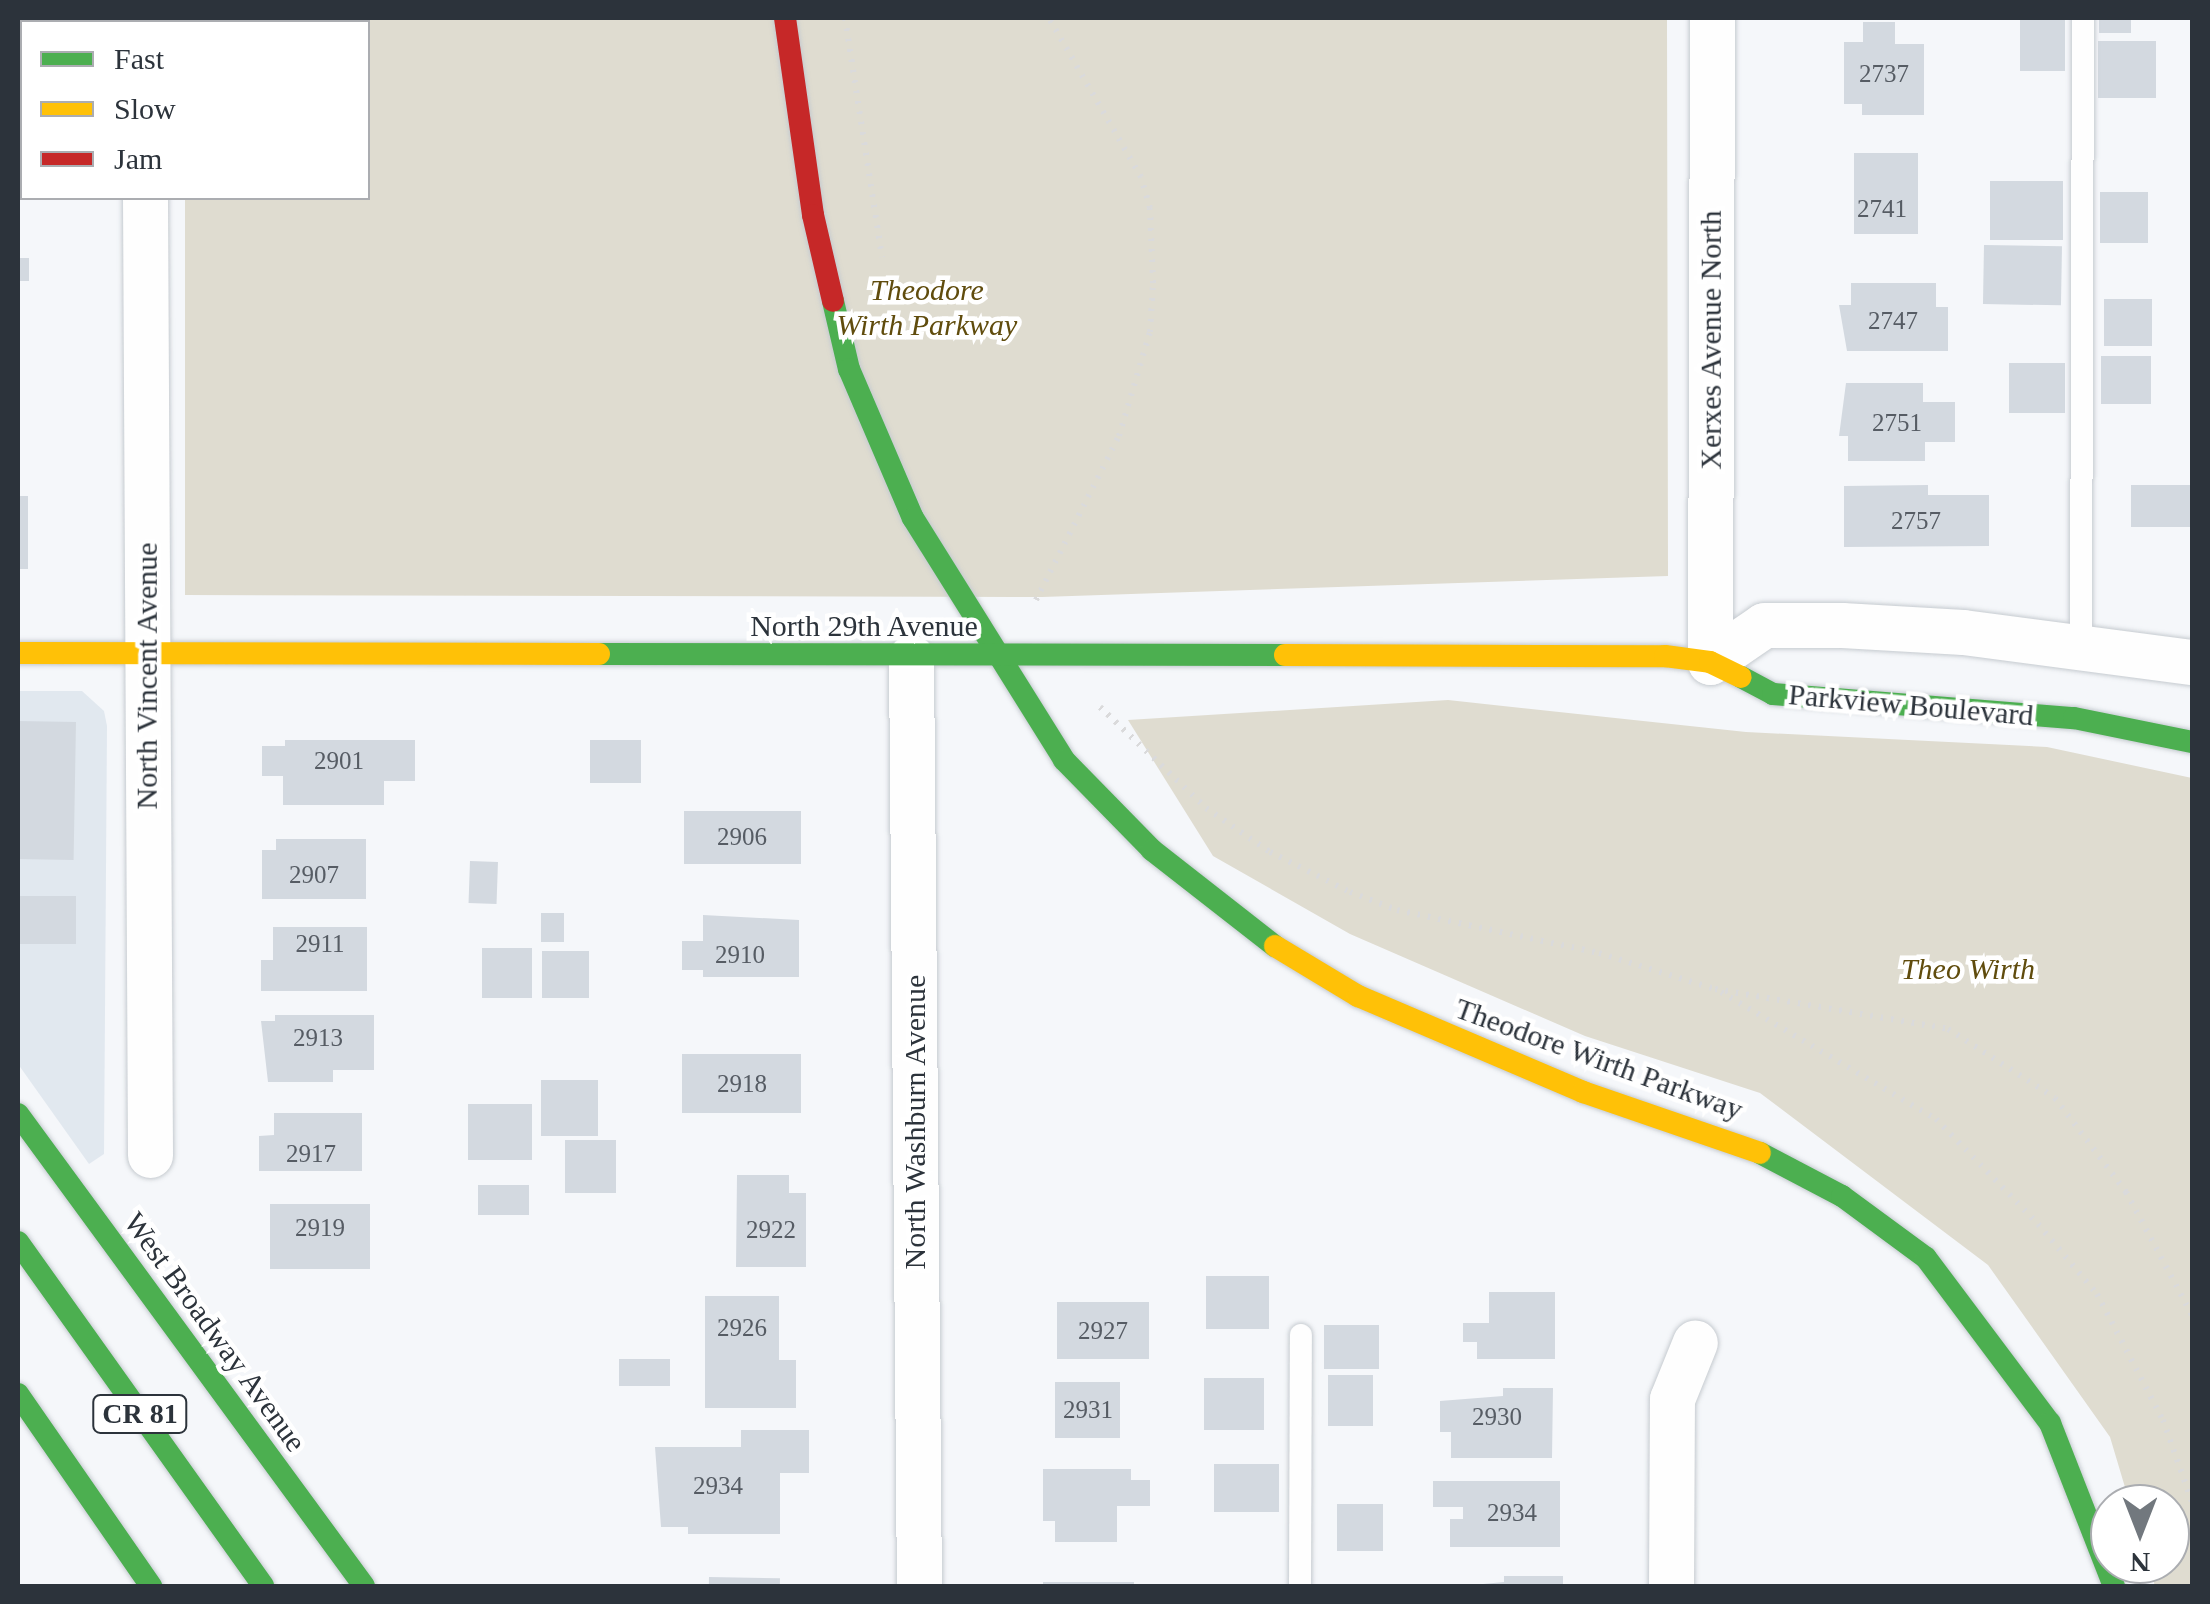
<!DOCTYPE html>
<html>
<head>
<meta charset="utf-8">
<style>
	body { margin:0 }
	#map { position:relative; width:2210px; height:1604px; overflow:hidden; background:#f5f7fa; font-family:Georgia,serif }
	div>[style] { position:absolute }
	.built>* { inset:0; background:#e1e8ef }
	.green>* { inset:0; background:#dfdcd0 }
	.building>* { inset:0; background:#d3d9e0; transform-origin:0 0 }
	.path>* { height:6px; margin-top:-3px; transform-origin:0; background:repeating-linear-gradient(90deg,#dadadb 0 2.5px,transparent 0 10.5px) }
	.roads { filter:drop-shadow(0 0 2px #c6cbd0) drop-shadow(0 0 2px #c6cbd0) }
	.lane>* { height:22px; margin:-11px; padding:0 11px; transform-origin:11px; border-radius:11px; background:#fefefe }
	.street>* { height:45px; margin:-22.5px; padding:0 22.5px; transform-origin:22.5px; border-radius:22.5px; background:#fefefe }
	.fast>* { height:22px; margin:-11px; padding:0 11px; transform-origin:11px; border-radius:11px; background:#4caf50 }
	.slow>* { height:22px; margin:-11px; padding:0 11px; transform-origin:11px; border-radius:11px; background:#ffc107 }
	.jam>* { height:22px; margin:-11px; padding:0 11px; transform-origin:11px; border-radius:11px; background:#c62828 }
	span { translate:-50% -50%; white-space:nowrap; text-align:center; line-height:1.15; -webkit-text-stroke:9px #fff; paint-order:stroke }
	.number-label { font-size:25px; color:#565c64 }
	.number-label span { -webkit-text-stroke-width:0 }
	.shield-label span { padding:2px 8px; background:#fff; border:2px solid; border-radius:8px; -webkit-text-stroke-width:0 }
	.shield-label { font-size:28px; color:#2c333b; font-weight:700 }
	.park-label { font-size:30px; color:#604c0d; font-style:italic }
	.street-label { font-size:30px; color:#2c333b }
	.frame { position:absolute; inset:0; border:20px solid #2c333b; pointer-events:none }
	.legend { position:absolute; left:20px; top:20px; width:350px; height:180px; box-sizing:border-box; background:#fff; border:2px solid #abadb1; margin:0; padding:12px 18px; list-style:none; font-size:30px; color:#2c333b }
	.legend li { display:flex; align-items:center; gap:20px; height:50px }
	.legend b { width:50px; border:2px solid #abadb1 }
	.north { position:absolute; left:2090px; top:1484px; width:100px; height:100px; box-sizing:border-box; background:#fff; border:2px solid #abadb1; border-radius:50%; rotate:180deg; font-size:28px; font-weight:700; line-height:40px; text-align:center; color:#2c333b }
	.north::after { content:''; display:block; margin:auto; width:35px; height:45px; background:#72787e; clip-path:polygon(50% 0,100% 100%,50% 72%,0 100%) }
</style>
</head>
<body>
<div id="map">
	<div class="built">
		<i style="clip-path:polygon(18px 691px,82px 691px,104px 711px,107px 726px,104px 1154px,89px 1164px,18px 1064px)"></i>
	</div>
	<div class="green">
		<i style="clip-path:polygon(185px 18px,1667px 18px,1668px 576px,1042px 597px,185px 595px,185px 198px,368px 198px,368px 22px)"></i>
		<i style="clip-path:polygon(1448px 700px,1746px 732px,2047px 747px,2192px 778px,2192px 1586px,2155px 1586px,2148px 1564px,2170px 1564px,2170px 1504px,2130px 1504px,2110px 1437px,1988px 1265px,1760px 1093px,1585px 1036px,1350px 934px,1213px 856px,1128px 720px)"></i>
	</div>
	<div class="building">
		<i style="left:2020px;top:18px;width:45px;height:53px"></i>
		<i style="left:2099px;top:18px;width:32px;height:15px"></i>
		<i style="clip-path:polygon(1863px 22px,1895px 22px,1895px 44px,1924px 44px,1924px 115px,1862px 115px,1862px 104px,1844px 104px,1844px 42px,1863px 42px)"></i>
		<i style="left:2098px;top:41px;width:58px;height:57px"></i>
		<i style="left:1854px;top:153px;width:64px;height:81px"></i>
		<i style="left:1990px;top:181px;width:73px;height:59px"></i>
		<i style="left:2100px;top:192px;width:48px;height:51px"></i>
		<i style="left:1984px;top:245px;width:78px;height:59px;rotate:1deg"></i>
		<i style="left:18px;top:258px;width:11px;height:23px"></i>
		<i style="clip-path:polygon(1851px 283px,1936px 283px,1936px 307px,1948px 307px,1948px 351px,1847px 351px,1839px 305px,1851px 305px)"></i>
		<i style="left:2104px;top:299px;width:48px;height:47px"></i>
		<i style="left:2101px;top:356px;width:50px;height:48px"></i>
		<i style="left:2009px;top:363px;width:56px;height:50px"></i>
		<i style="clip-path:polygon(1846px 383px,1923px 383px,1923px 402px,1955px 402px,1955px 442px,1925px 442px,1925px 461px,1848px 461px,1848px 436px,1839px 436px)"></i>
		<i style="clip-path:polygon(1928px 485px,1928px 495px,1989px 495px,1989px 546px,1844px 547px,1844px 486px)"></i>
		<i style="left:2131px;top:485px;width:61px;height:42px"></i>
		<i style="left:18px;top:496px;width:10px;height:73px"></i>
		<i style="left:18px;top:721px;width:58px;height:138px;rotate:1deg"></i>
		<i style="clip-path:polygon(285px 740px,415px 740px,415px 781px,384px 781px,384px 805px,283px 805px,283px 776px,262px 776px,262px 746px,285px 746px)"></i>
		<i style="left:590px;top:740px;width:51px;height:43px"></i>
		<i style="left:684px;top:811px;width:117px;height:53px"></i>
		<i style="clip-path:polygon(276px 839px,366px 839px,366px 899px,262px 899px,262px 850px,276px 850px)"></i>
		<i style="left:470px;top:861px;width:28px;height:42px;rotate:2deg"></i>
		<i style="left:18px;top:896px;width:58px;height:48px"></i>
		<i style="left:541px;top:913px;width:23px;height:29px"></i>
		<i style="clip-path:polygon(703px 915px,799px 920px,799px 977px,703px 977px,703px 970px,682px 970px,682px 941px,703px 941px)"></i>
		<i style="clip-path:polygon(273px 927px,367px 927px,367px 991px,261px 991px,261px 960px,273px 960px)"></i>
		<i style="left:482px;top:948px;width:50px;height:50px"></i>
		<i style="left:542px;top:951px;width:47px;height:47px"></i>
		<i style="clip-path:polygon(275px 1015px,374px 1015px,374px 1070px,333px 1070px,333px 1082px,268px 1082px,261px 1021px,275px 1021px)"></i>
		<i style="left:682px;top:1054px;width:119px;height:59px"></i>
		<i style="left:541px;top:1080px;width:57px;height:56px"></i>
		<i style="left:468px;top:1104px;width:64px;height:56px"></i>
		<i style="clip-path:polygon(274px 1113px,362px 1113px,362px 1171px,259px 1171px,259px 1136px,274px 1135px)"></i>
		<i style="left:565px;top:1140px;width:51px;height:53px"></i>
		<i style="clip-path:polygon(737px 1175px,789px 1175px,789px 1193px,806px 1193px,806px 1267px,736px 1267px)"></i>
		<i style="left:478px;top:1185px;width:51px;height:30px"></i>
		<i style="left:270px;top:1204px;width:100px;height:65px"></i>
		<i style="left:1206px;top:1276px;width:63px;height:53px"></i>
		<i style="clip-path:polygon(1489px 1292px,1555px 1292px,1555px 1359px,1477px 1359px,1477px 1342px,1463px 1342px,1463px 1323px,1489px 1323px)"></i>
		<i style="clip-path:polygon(705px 1296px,779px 1296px,779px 1360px,796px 1360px,796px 1408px,705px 1408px)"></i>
		<i style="left:1057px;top:1302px;width:92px;height:57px"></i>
		<i style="left:1324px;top:1325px;width:55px;height:44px"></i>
		<i style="left:619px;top:1359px;width:51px;height:27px"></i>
		<i style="left:1328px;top:1375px;width:45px;height:51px"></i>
		<i style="left:1204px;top:1378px;width:60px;height:52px"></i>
		<i style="left:1055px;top:1382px;width:65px;height:56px"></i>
		<i style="clip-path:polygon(1503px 1388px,1553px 1388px,1552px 1458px,1451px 1458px,1451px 1432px,1440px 1432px,1440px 1401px,1503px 1396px)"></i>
		<i style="clip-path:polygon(741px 1430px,809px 1430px,809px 1473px,780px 1473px,780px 1534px,688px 1534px,688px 1527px,661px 1527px,655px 1447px,741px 1447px)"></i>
		<i style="left:1214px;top:1464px;width:65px;height:48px"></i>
		<i style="clip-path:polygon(1043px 1469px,1131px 1469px,1131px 1480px,1150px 1480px,1150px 1506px,1117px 1506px,1117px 1542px,1055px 1542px,1055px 1521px,1043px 1521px)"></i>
		<i style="clip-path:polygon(1433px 1481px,1560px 1481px,1560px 1547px,1450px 1547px,1450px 1519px,1463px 1519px,1463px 1507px,1433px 1507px)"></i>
		<i style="left:1337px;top:1504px;width:46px;height:47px"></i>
		<i style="clip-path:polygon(1504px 1576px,1563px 1576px,1563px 1586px,1462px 1586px,1504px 1582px)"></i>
		<i style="left:709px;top:1577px;width:71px;height:9px;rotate:1deg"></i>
		<i style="left:1043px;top:1582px;width:91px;height:4px"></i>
	</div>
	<div class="path">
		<i style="left:845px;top:18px;width:242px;rotate:81.2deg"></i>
		<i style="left:1036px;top:600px;width:184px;rotate:-63.2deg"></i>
		<i style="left:1119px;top:436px;width:109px;rotate:-73.4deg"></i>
		<i style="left:1150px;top:332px;width:49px;rotate:-86.5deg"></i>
		<i style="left:1153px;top:283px;width:75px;rotate:-92.3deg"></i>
		<i style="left:1150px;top:208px;width:32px;rotate:-106deg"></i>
		<i style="left:1141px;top:177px;width:184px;rotate:-120.1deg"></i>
		<i style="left:1100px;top:707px;width:146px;rotate:43.6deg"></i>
		<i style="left:1206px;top:808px;width:78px;rotate:34.5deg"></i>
		<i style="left:1270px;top:852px;width:89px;rotate:26.6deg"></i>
		<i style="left:1350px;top:892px;width:50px;rotate:21deg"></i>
		<i style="left:1397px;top:910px;width:207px;rotate:12deg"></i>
		<i style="left:1599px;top:953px;width:121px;rotate:17.2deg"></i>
		<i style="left:1715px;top:989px;width:236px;rotate:9.7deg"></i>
		<i style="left:1948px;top:1029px;width:127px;rotate:32.8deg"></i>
		<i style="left:2055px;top:1098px;width:118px;rotate:52.9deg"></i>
		<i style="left:2126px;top:1192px;width:140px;rotate:61.8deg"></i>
		<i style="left:1721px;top:992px;width:250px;rotate:30.6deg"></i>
		<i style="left:1936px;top:1119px;width:146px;rotate:45.8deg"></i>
		<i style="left:2038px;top:1224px;width:92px;rotate:49.9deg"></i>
		<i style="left:2097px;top:1294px;width:142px;rotate:62.4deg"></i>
		<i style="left:2163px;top:1420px;width:87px;rotate:70.5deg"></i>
	</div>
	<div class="roads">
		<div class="lane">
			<i style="left:2081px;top:645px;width:627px;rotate:-89.82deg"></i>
			<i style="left:1300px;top:1586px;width:251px;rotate:-89.8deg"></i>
		</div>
		<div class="street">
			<i style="left:144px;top:18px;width:4px;rotate:90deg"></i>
			<i style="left:145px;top:198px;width:957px;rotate:89.7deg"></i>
			<i style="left:911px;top:657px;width:929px;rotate:89.51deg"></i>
			<i style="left:1710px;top:662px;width:644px;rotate:-89.82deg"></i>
			<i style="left:1710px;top:662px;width:65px;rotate:-34.4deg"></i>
			<i style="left:1764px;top:625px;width:78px"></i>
			<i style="left:1842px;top:625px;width:121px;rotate:3.3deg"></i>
			<i style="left:1963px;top:632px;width:231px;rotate:7.5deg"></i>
			<i style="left:1671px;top:1586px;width:187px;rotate:-89.7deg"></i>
			<i style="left:1672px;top:1399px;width:61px;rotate:-68deg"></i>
		</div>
		<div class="fast">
			<i style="left:833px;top:301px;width:70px;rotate:76.8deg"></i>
			<i style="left:849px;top:369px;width:162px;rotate:66.8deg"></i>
			<i style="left:913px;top:518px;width:285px;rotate:58deg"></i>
			<i style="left:1064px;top:760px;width:126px;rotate:45.6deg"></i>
			<i style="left:1152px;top:850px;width:156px;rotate:38deg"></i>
			<i style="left:599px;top:654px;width:686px;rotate:0.08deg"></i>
			<i style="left:1741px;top:677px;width:36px;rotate:28deg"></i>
			<i style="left:1773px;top:694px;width:302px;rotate:4.6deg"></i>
			<i style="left:2074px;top:718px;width:120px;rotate:11.5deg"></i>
			<i style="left:18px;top:1114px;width:585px;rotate:53.76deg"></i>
			<i style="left:1760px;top:1153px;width:93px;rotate:27.7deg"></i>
			<i style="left:1842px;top:1196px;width:104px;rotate:36.4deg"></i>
			<i style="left:1926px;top:1258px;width:206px;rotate:53.1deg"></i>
			<i style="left:2050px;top:1423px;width:175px;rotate:68.6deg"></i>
			<i style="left:18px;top:1242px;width:422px;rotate:54.5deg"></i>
			<i style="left:18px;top:1394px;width:234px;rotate:55.3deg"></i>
		</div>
		<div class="slow">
			<i style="left:18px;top:653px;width:581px;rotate:0.1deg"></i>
			<i style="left:1285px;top:655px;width:380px;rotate:0.2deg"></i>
			<i style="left:1665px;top:656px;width:45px;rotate:7.6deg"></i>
			<i style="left:1710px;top:662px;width:34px;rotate:26deg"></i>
			<i style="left:1275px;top:946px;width:97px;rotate:31.1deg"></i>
			<i style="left:1358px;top:996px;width:245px;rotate:23.1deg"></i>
			<i style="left:1583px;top:1092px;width:187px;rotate:19deg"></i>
		</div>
		<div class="jam">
			<i style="left:785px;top:18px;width:199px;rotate:81.9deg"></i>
			<i style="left:813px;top:215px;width:88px;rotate:76.9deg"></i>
		</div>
	</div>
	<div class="number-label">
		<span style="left:1884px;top:74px">2737</span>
		<span style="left:1882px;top:209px">2741</span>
		<span style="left:1893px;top:321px">2747</span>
		<span style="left:1897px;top:423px">2751</span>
		<span style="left:1916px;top:521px">2757</span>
		<span style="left:339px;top:761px">2901</span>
		<span style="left:742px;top:837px">2906</span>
		<span style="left:314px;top:875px">2907</span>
		<span style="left:320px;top:944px">2911</span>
		<span style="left:740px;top:955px">2910</span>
		<span style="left:318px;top:1038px">2913</span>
		<span style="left:742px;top:1084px">2918</span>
		<span style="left:311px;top:1154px">2917</span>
		<span style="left:320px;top:1228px">2919</span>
		<span style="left:771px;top:1230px">2922</span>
		<span style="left:742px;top:1328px">2926</span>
		<span style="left:1103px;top:1331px">2927</span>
		<span style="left:1088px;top:1410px">2931</span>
		<span style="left:1497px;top:1417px">2930</span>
		<span style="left:718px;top:1486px">2934</span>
		<span style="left:1512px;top:1513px">2934</span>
	</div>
	<div class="shield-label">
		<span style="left:140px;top:1414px">CR 81</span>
	</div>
	<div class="park-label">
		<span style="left:927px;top:307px">Theodore<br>Wirth Parkway</span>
		<span style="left:1968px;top:969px">Theo Wirth</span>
	</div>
	<div class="street-label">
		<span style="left:1711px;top:340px;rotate:-90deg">Xerxes Avenue North</span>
		<span style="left:864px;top:626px">North 29th Avenue</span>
		<span style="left:147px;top:676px;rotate:-90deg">North Vincent Avenue</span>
		<span style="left:1911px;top:705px;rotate:5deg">Parkview Boulevard</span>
		<span style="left:1599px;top:1059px;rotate:20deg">Theodore Wirth Parkway</span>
		<span style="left:915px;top:1122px;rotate:-90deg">North Washburn Avenue</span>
		<span style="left:215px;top:1332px;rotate:54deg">West Broadway Avenue</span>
	</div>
	<div class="frame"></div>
	<ul class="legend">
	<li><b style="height:12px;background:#4caf50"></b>Fast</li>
	<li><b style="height:12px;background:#ffc107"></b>Slow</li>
	<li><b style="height:12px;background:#c62828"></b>Jam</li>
	</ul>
	<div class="north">N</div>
</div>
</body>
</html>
